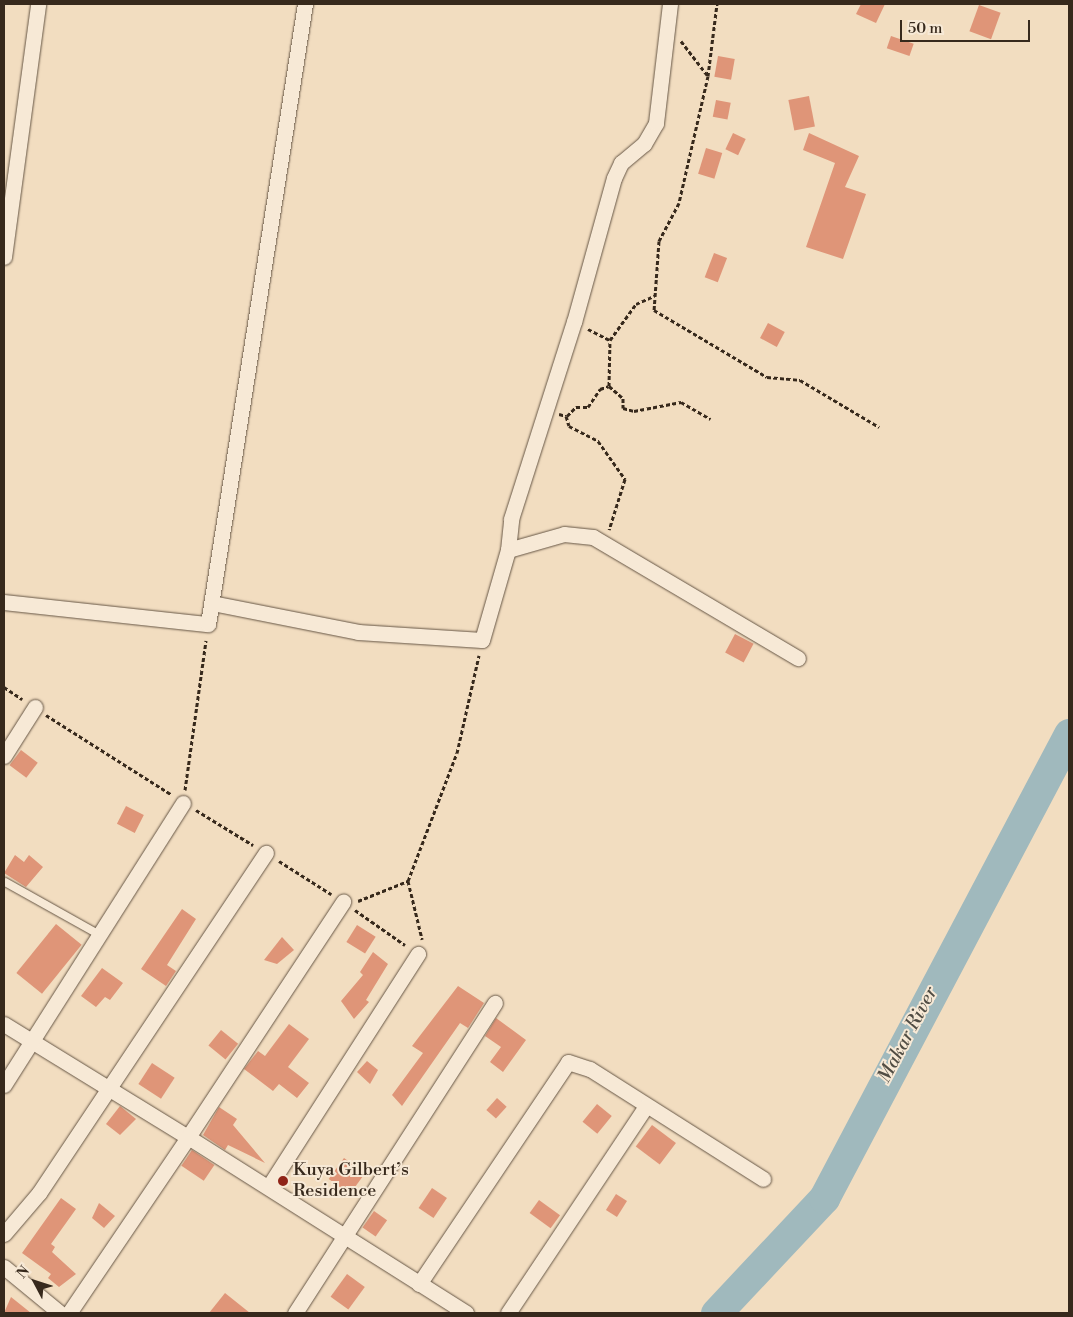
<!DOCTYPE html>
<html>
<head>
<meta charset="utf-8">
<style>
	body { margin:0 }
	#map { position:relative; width:1073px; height:1317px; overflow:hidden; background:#f2ddc0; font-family:"Libre Bodoni",serif }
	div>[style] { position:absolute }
	.river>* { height:31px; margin:-15.5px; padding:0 15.5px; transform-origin:15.5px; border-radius:15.5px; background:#a0b9bd }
	.building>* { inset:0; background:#df9578; transform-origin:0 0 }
	.path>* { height:3px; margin-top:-1.5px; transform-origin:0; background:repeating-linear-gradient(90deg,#37291c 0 4px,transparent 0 6.5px) }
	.roads { filter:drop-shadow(0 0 1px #665645) drop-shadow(0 0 1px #665645) }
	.service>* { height:8px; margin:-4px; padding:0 4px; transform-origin:4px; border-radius:4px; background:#f7e9d6 }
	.minor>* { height:15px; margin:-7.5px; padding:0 7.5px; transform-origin:7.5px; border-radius:7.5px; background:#f7e9d6 }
	.dots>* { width:14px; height:14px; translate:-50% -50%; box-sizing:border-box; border:2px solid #f7e9d6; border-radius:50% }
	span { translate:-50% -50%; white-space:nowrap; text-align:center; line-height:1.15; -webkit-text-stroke:4px #f7e9d6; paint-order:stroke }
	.poi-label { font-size:18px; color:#37291c }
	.left { translate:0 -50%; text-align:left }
	.water-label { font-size:19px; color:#514d44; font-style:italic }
	.frame { position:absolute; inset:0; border:5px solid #37291c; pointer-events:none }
	.north { position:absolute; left:10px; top:1257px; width:50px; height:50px; -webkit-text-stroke:4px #f7e9d6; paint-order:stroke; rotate:310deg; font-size:14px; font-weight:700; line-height:20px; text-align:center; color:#37291c }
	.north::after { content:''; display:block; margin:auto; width:18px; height:22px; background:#37291c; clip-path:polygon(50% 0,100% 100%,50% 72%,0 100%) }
	.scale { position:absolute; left:900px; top:20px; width:130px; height:22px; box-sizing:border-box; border:2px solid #37291c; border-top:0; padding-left:6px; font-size:15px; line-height:18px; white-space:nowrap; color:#37291c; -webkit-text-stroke:4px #f7e9d6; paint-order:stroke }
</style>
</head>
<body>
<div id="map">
	<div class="river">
		<i style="left:716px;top:1313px;width:158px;rotate:-46.8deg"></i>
		<i style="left:824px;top:1198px;width:525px;rotate:-62.17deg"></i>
	</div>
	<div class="building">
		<i style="clip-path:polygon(861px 4px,885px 4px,876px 23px,856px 14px)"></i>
		<i style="left:979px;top:5px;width:23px;height:28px;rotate:20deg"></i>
		<i style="left:891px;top:36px;width:24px;height:13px;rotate:19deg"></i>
		<i style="left:718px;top:56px;width:17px;height:21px;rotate:10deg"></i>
		<i style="left:809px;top:96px;width:31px;height:21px;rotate:79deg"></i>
		<i style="left:716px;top:100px;width:15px;height:17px;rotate:11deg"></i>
		<i style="left:733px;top:133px;width:14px;height:18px;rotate:25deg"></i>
		<i style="clip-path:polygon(809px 133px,859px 156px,845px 187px,866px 194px,843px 259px,806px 247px,835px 163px,803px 150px)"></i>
		<i style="left:706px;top:148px;width:17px;height:27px;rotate:17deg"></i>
		<i style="left:714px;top:253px;width:14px;height:26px;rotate:21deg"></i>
		<i style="left:768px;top:323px;width:19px;height:17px;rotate:28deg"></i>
		<i style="left:735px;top:634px;width:21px;height:21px;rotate:28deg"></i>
		<i style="left:21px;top:750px;width:21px;height:19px;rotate:37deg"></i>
		<i style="left:126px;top:806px;width:20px;height:20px;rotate:27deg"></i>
		<i style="clip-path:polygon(15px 855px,24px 862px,29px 855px,43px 867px,26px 887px,4px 873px)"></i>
		<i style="clip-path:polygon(182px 909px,196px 919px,167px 965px,176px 971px,166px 986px,141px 969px)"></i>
		<i style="left:56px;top:924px;width:33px;height:63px;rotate:39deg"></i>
		<i style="left:357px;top:925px;width:22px;height:20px;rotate:32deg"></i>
		<i style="clip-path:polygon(282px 937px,294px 950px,277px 964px,264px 960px)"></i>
		<i style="clip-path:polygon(373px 952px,388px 964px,366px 1000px,369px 1002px,354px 1019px,341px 1001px,363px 975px,360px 972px)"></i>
		<i style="clip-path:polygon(102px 968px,123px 983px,110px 1000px,105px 997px,96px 1007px,81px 996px)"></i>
		<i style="clip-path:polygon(458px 986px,484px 1003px,468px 1028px,460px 1023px,402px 1106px,392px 1095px,423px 1053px,412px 1046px)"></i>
		<i style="clip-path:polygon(496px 1018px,526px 1040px,503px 1072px,490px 1062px,501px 1047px,485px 1036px)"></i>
		<i style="clip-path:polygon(289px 1024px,309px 1039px,288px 1067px,309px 1083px,297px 1098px,279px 1084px,273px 1091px,244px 1069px,258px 1051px,265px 1056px)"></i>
		<i style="left:221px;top:1030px;width:22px;height:20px;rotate:39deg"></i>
		<i style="clip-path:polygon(367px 1061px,378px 1070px,370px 1084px,357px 1072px)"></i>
		<i style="left:152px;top:1063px;width:27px;height:25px;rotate:33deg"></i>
		<i style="left:497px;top:1098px;width:13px;height:16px;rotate:42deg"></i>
		<i style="left:597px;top:1104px;width:19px;height:23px;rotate:39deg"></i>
		<i style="clip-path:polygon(120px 1106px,136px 1119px,120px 1135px,106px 1124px)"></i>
		<i style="clip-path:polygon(219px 1107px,237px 1119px,233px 1125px,265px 1163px,228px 1145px,225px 1150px,203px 1135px)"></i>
		<i style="left:652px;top:1125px;width:30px;height:27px;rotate:37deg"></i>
		<i style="left:192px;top:1150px;width:27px;height:19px;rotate:34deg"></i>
		<i style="left:344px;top:1158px;width:26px;height:26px;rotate:36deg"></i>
		<i style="left:432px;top:1188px;width:18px;height:24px;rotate:34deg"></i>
		<i style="left:616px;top:1194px;width:13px;height:19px;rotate:32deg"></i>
		<i style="clip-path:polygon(61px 1198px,76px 1209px,51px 1244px,55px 1247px,52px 1252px,76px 1274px,59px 1287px,48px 1278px,51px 1274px,22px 1253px)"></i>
		<i style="left:539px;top:1200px;width:26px;height:16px;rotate:36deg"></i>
		<i style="clip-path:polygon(99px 1203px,115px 1216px,104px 1228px,92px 1218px)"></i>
		<i style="left:374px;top:1211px;width:16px;height:20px;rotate:35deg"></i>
		<i style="left:347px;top:1274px;width:22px;height:28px;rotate:36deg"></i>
		<i style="clip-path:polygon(225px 1293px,250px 1313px,209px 1313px)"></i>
		<i style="clip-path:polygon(11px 1297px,31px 1313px,4px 1313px)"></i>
	</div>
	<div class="path">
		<i style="left:681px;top:41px;width:44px;rotate:52.4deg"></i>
		<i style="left:708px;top:76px;width:73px;rotate:-82.9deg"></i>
		<i style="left:708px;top:76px;width:130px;rotate:102.9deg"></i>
		<i style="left:679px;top:203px;width:43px;rotate:117.8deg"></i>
		<i style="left:659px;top:241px;width:69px;rotate:94.1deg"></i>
		<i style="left:654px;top:310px;width:131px;rotate:30.7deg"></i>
		<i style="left:767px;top:377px;width:33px;rotate:5deg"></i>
		<i style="left:800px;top:380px;width:92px;rotate:30.7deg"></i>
		<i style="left:588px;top:329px;width:25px;rotate:27deg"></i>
		<i style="left:610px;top:340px;width:44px;rotate:-54.2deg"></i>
		<i style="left:636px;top:304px;width:20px;rotate:-24deg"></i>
		<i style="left:609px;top:386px;width:18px;rotate:41deg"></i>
		<i style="left:623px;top:398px;width:10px;rotate:90deg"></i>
		<i style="left:623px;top:408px;width:11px;rotate:15deg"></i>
		<i style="left:634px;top:411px;width:48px;rotate:-10.8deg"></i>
		<i style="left:681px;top:402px;width:34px;rotate:30deg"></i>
		<i style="left:559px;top:414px;width:7px;rotate:16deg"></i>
		<i style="left:566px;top:416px;width:10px;rotate:73deg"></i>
		<i style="left:569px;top:426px;width:33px;rotate:27deg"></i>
		<i style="left:598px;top:441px;width:47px;rotate:54.6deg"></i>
		<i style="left:625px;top:479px;width:53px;rotate:107.4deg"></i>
		<i style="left:567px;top:416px;width:13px;rotate:-45deg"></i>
		<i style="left:576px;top:407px;width:12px"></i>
		<i style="left:588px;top:407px;width:22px;rotate:-56deg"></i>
		<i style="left:600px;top:389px;width:9px;rotate:-18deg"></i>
		<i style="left:609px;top:386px;width:46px;rotate:-88.8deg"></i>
		<i style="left:4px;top:687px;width:22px;rotate:34deg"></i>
		<i style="left:46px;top:715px;width:149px;rotate:32.4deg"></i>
		<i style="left:185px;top:790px;width:151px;rotate:-82deg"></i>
		<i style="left:196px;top:810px;width:67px;rotate:31.6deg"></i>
		<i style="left:279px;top:861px;width:62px;rotate:32.4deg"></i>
		<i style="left:408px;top:881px;width:60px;rotate:76.4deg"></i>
		<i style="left:358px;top:901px;width:54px;rotate:-21.8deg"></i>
		<i style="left:408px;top:881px;width:137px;rotate:-69.1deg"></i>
		<i style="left:457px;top:753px;width:100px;rotate:-77.3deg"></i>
		<i style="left:355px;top:910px;width:61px;rotate:35deg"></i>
	</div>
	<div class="roads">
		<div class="service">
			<i style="left:5px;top:882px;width:109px;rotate:29.2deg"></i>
		</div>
		<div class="minor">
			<i style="left:4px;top:257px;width:255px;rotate:-82.3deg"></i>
			<i style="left:508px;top:550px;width:58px;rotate:-15.9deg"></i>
			<i style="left:564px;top:534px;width:29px;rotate:6deg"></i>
			<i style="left:593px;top:537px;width:238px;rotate:30.6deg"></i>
			<i style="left:4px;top:602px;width:205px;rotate:6.2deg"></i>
			<i style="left:208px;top:624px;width:628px;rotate:-81.11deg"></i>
			<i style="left:212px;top:603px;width:149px;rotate:11.2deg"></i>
			<i style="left:358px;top:632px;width:124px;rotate:3.7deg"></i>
			<i style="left:482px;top:640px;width:94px;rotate:-73.9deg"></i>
			<i style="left:508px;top:550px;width:31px;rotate:-84deg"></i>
			<i style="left:511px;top:519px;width:207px;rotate:-72.3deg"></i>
			<i style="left:574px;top:322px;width:149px;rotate:-74.5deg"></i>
			<i style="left:614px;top:178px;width:17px;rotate:-65deg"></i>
			<i style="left:621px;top:163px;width:30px;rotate:-40deg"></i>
			<i style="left:644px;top:144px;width:24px;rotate:-60deg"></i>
			<i style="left:656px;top:123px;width:120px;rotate:-83.3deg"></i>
			<i style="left:4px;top:756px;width:58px;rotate:-57.7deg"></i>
			<i style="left:4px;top:1024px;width:216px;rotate:31.6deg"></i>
			<i style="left:188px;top:1137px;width:282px;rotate:-56.6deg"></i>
			<i style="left:4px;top:1085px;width:334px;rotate:-57.6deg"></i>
			<i style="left:269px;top:1186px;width:276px;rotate:-57.3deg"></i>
			<i style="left:4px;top:1234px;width:54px;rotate:-49.5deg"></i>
			<i style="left:39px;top:1193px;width:409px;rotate:-56.3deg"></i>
			<i style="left:4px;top:1267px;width:72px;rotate:39.4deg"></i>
			<i style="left:419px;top:1284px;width:267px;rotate:-56.1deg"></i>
			<i style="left:568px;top:1062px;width:23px;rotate:18deg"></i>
			<i style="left:590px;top:1069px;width:205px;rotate:32.4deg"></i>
			<i style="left:69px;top:1313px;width:212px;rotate:-55.9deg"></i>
			<i style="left:188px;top:1137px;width:329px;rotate:32.3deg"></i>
			<i style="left:295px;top:1313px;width:369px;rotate:-57.2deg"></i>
			<i style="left:508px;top:1313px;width:249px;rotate:-56.3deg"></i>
		</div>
	</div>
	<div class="dots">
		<i style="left:283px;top:1181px;background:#8f2418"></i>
	</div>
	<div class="poi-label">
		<span class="left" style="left:293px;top:1181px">Kuya Gilbert’s<br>Residence</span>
	</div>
	<div class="water-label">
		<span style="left:908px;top:1035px;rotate:-62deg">Makar River</span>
	</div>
	<div class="frame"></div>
	<div class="north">N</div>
	<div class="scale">50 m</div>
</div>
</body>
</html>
